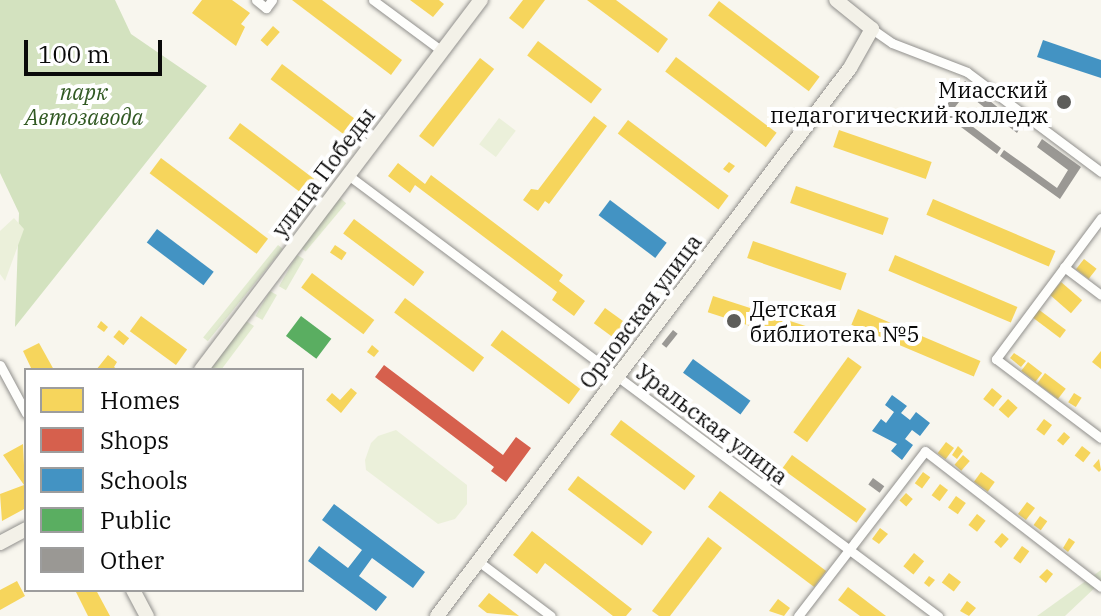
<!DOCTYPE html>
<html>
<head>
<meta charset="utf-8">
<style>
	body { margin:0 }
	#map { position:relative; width:1101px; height:616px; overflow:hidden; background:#f8f6ee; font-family:"IBM Plex Serif",serif }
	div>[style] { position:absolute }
	.green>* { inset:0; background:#e2ebd0; transform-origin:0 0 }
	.forest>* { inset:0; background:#d3e2bf }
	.pitch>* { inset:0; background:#ebf0da; transform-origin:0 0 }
	.homes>* { inset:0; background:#f6d55c; transform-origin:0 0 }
	.shops>* { inset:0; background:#d6604d }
	.schools>* { inset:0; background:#4393c3; transform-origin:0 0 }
	.public>* { inset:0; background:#5aae61; transform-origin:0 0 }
	.building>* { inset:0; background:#9a9894; transform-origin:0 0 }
	.roads { filter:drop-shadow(0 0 2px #91908d) drop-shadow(0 0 2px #91908d) }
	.street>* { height:9px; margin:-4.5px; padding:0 4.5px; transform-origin:4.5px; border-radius:4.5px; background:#fefefc }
	.secondary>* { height:14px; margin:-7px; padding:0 7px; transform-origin:7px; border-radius:7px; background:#f3f1e8 }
	.dots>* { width:22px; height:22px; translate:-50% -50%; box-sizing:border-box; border:4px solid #fff; border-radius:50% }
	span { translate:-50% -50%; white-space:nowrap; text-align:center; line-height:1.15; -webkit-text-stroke:8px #fff; paint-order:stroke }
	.poi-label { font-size:22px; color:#0a0a0a }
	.right { translate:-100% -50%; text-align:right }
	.left { translate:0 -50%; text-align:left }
	.park-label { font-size:22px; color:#315923; font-style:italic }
	.street-label { font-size:22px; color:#0a0a0a }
	.legend { position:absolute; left:24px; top:368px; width:280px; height:224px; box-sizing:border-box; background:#fff; border:2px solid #9d9d9d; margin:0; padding:10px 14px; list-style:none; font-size:24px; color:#0a0a0a }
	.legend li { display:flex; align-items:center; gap:16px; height:40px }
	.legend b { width:40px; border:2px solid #9d9d9d }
	.scale { position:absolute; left:24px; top:40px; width:138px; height:36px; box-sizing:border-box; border:4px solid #0a0a0a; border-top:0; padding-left:10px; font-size:24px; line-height:28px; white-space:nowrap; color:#0a0a0a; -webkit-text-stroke:6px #fff; paint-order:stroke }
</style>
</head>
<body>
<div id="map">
	<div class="green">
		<i style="left:340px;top:198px;width:8px;height:63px;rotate:40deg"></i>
		<i style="left:278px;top:245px;width:6px;height:119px;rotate:39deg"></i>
		<i style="left:297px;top:255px;width:8px;height:36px;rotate:30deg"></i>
		<i style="left:270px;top:291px;width:8px;height:29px;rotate:30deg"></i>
		<i style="clip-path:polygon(246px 321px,254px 326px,221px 370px,210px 370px)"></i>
		<i style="clip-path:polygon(1101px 570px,1101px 582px,1065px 616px,1037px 616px)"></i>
	</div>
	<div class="forest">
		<i style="clip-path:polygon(0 0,115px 0,131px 34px,207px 86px,15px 327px,19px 213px,0 173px)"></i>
	</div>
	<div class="pitch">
		<i style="left:499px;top:118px;width:21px;height:33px;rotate:37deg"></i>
		<i style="clip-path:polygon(14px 218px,24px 229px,5px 281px,0 274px,0 231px)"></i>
		<i style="clip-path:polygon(396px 430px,467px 485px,467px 504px,455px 519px,438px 524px,366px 470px,365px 460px,371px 443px,378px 436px)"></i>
	</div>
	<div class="homes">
		<i style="clip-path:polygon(202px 0,232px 0,250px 13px,241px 24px,245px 27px,236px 46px,192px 13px)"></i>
		<i style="clip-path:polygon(292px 0,322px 0,402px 60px,391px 75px)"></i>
		<i style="clip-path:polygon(410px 0,439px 0,444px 4px,433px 17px)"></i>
		<i style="clip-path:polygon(523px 0,545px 0,523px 29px,509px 18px)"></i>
		<i style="clip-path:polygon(587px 0,616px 0,668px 39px,658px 53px)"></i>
		<i style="left:719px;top:1px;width:126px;height:18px;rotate:37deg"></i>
		<i style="left:273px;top:26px;width:9px;height:19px;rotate:41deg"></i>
		<i style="left:538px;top:41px;width:80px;height:18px;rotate:37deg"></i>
		<i style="left:676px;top:57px;width:126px;height:18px;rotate:37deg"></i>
		<i style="left:480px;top:58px;width:18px;height:99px;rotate:38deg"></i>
		<i style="left:282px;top:64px;width:94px;height:19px;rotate:37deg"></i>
		<i style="clip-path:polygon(594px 116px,607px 126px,549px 204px,545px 201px,538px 211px,523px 200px,531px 189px,538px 190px)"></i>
		<i style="left:628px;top:120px;width:126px;height:17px;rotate:37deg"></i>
		<i style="left:240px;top:123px;width:93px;height:19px;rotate:37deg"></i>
		<i style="left:839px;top:130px;width:98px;height:18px;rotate:19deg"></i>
		<i style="left:161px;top:158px;width:134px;height:19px;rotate:37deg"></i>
		<i style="clip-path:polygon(729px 162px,735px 166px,729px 173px,723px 169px)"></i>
		<i style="clip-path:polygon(398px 163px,425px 184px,431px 175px,563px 275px,559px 281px,585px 301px,574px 316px,552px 300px,557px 292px,415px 185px,410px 193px,388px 176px)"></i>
		<i style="left:796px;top:186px;width:98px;height:18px;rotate:19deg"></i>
		<i style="left:933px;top:199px;width:133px;height:17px;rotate:23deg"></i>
		<i style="left:284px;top:216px;width:6px;height:9px;rotate:39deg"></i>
		<i style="left:354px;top:219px;width:88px;height:18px;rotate:37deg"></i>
		<i style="left:753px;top:241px;width:99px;height:18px;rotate:19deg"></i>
		<i style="left:335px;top:245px;width:14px;height:9px;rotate:34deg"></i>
		<i style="left:895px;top:255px;width:133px;height:17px;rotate:23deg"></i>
		<i style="left:1084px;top:259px;width:16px;height:13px;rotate:38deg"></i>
		<i style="left:312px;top:273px;width:78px;height:18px;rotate:37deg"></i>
		<i style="left:1061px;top:282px;width:28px;height:17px;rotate:41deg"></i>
		<i style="left:713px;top:296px;width:99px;height:17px;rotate:18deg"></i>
		<i style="left:405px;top:298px;width:99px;height:18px;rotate:37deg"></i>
		<i style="left:605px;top:308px;width:29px;height:19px;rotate:36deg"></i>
		<i style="left:858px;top:309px;width:133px;height:17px;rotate:23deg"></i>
		<i style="left:1038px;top:309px;width:35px;height:10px;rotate:37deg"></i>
		<i style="left:141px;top:316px;width:57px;height:19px;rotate:36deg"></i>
		<i style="clip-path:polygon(101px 321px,108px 327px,104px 332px,97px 327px)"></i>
		<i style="left:119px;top:330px;width:13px;height:9px;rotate:39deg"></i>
		<i style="left:502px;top:330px;width:98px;height:19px;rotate:37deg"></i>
		<i style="clip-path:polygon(39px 343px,54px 370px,32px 370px,23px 351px)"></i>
		<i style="clip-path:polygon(372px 345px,379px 351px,374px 357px,367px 352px)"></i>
		<i style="clip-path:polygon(1101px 351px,1101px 369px,1092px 362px)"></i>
		<i style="clip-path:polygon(1014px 353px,1026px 361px,1021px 367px,1010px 358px)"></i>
		<i style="clip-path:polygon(108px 355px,117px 362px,114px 367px,118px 370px,96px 370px)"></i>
		<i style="left:848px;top:357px;width:17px;height:93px;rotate:36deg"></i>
		<i style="left:1028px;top:362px;width:18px;height:11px;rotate:38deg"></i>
		<i style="left:1045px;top:373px;width:26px;height:13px;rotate:37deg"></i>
		<i style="clip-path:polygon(351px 388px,357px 393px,341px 413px,326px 400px,332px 393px,340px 400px)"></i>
		<i style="left:992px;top:388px;width:13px;height:14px;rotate:39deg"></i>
		<i style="left:1074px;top:393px;width:9px;height:11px;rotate:32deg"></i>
		<i style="left:1008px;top:399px;width:13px;height:14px;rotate:42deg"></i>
		<i style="left:1044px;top:419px;width:10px;height:13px;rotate:37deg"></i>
		<i style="left:621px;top:420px;width:93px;height:18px;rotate:37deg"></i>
		<i style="left:1064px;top:432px;width:8px;height:11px;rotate:40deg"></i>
		<i style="left:946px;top:442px;width:10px;height:14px;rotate:37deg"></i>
		<i style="clip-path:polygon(23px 444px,26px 508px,2px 521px,0 494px,24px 485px,3px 455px)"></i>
		<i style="clip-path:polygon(958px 446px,963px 451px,957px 459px,952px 455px)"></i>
		<i style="left:1082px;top:446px;width:11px;height:12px;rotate:38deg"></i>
		<i style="left:792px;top:455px;width:92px;height:17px;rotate:36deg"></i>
		<i style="left:963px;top:455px;width:9px;height:13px;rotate:41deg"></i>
		<i style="clip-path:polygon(1099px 459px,1101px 470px,1099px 472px,1093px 466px)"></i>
		<i style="left:923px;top:472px;width:9px;height:14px;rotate:36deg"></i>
		<i style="left:981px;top:472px;width:17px;height:12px;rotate:36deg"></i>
		<i style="left:578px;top:476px;width:93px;height:17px;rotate:37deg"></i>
		<i style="left:940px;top:484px;width:10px;height:14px;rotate:37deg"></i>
		<i style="left:720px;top:491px;width:133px;height:20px;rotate:37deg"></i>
		<i style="left:906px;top:493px;width:9px;height:10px;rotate:41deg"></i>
		<i style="left:956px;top:496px;width:12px;height:14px;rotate:35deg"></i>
		<i style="left:1027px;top:502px;width:10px;height:15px;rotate:37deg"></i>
		<i style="left:977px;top:514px;width:11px;height:14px;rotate:38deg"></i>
		<i style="left:1040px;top:516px;width:9px;height:11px;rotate:36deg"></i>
		<i style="clip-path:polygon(880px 528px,888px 534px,879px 544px,872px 539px)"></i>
		<i style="clip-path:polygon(532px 531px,632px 609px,626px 616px,613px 616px,545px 563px,537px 574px,513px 555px)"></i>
		<i style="left:1002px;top:533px;width:9px;height:12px;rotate:41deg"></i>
		<i style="clip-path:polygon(708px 537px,722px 548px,670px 616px,659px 616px,652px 611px)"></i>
		<i style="clip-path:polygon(1069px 538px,1075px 542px,1068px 552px,1063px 548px)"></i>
		<i style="left:1022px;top:546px;width:9px;height:15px;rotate:36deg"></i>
		<i style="left:914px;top:553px;width:13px;height:17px;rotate:39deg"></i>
		<i style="clip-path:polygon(1047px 569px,1053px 574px,1046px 583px,1039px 577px)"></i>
		<i style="left:949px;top:573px;width:15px;height:12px;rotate:37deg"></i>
		<i style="clip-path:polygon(929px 576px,935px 580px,929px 587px,924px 583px)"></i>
		<i style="clip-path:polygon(17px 581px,25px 596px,0 610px,0 590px)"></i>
		<i style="clip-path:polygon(848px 587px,886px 616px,860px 616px,838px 600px)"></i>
		<i style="clip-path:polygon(75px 590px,96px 590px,110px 616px,88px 616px)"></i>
		<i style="clip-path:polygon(489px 593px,519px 616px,487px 613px,478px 606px)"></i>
		<i style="clip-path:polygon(778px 599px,790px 608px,784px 616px,769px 611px)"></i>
		<i style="clip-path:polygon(967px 601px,976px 608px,969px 616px,960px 611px)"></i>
	</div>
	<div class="shops">
		<i style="clip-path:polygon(384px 365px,503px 455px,516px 437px,531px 448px,506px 482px,491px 471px,494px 467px,375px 377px)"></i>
	</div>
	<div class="schools">
		<i style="clip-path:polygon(1043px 40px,1101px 60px,1101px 78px,1037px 57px)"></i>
		<i style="left:610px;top:200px;width:71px;height:19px;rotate:37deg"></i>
		<i style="left:157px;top:229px;width:71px;height:17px;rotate:37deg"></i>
		<i style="left:693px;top:359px;width:71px;height:17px;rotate:36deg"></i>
		<i style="clip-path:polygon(892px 395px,907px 406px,901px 413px,910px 420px,916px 412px,930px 423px,920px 436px,912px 430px,905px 439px,913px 445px,902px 460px,891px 451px,897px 444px,872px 431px,881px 419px,886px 423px,894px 412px,885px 405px)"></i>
		<i style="clip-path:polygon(334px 504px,425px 572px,413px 588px,372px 558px,359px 576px,387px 597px,376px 611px,308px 561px,319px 546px,348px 568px,362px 550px,322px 520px)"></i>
	</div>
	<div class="public">
		<i style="left:301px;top:316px;width:38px;height:25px;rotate:37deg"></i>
	</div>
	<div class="building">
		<i style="clip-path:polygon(965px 81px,1021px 126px,1017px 133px,966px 93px,952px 111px,1001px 148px,997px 154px,941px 112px)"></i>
		<i style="clip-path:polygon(1042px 139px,1081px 167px,1060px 199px,1000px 156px,1004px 150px,1057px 188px,1068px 170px,1037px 147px)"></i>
		<i style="left:673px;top:330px;width:6px;height:18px;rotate:39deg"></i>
		<i style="left:873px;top:478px;width:14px;height:8px;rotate:36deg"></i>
	</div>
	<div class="roads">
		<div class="street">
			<i style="left:256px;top:0;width:13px;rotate:39deg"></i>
			<i style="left:266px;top:8px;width:10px;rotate:-53deg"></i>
			<i style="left:373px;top:0;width:86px;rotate:36.5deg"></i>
			<i style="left:872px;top:29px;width:24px;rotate:35deg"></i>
			<i style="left:892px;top:43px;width:80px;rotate:21.1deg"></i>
			<i style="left:967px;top:72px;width:167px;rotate:36.7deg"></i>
			<i style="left:348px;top:175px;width:737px;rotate:36.78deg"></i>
			<i style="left:1101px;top:218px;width:176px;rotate:126.7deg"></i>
			<i style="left:996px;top:359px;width:131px;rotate:37deg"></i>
			<i style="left:1064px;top:267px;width:46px;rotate:37.1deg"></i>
			<i style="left:0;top:365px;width:55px;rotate:61.6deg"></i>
			<i style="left:478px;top:561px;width:91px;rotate:37deg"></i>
			<i style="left:798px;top:616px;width:208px;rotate:-52.4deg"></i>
			<i style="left:925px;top:451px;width:222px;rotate:37.7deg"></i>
		</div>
		<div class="secondary">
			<i style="left:201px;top:370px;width:464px;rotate:-52.9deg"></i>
			<i style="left:0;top:543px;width:30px;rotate:-28deg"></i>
			<i style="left:133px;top:590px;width:30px;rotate:62deg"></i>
			<i style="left:437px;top:616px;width:686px;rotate:-53deg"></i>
			<i style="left:850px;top:68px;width:45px;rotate:-60.6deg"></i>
			<i style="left:872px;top:29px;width:46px;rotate:-141.1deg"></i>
		</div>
	</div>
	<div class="dots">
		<i style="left:1064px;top:102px;background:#5d5d5a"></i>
		<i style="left:734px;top:321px;background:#5d5d5a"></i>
	</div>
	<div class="poi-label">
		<span class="right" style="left:1048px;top:102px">Миасский<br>педагогический колледж</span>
		<span class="left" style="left:750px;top:321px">Детская<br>библиотека №5</span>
	</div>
	<div class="park-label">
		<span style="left:84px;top:104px">парк<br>Автозавода</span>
	</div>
	<div class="street-label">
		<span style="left:323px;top:172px;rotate:-53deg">улица Победы</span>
		<span style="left:640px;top:311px;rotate:-53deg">Орловская улица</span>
		<span style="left:712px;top:424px;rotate:37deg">Уральская улица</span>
	</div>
	<ul class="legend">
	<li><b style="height:22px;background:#f6d55c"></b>Homes</li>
	<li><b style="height:22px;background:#d6604d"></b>Shops</li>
	<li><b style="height:22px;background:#4393c3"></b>Schools</li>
	<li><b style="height:22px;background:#5aae61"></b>Public</li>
	<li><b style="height:22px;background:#9a9894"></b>Other</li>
	</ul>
	<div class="scale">100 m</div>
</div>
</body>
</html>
